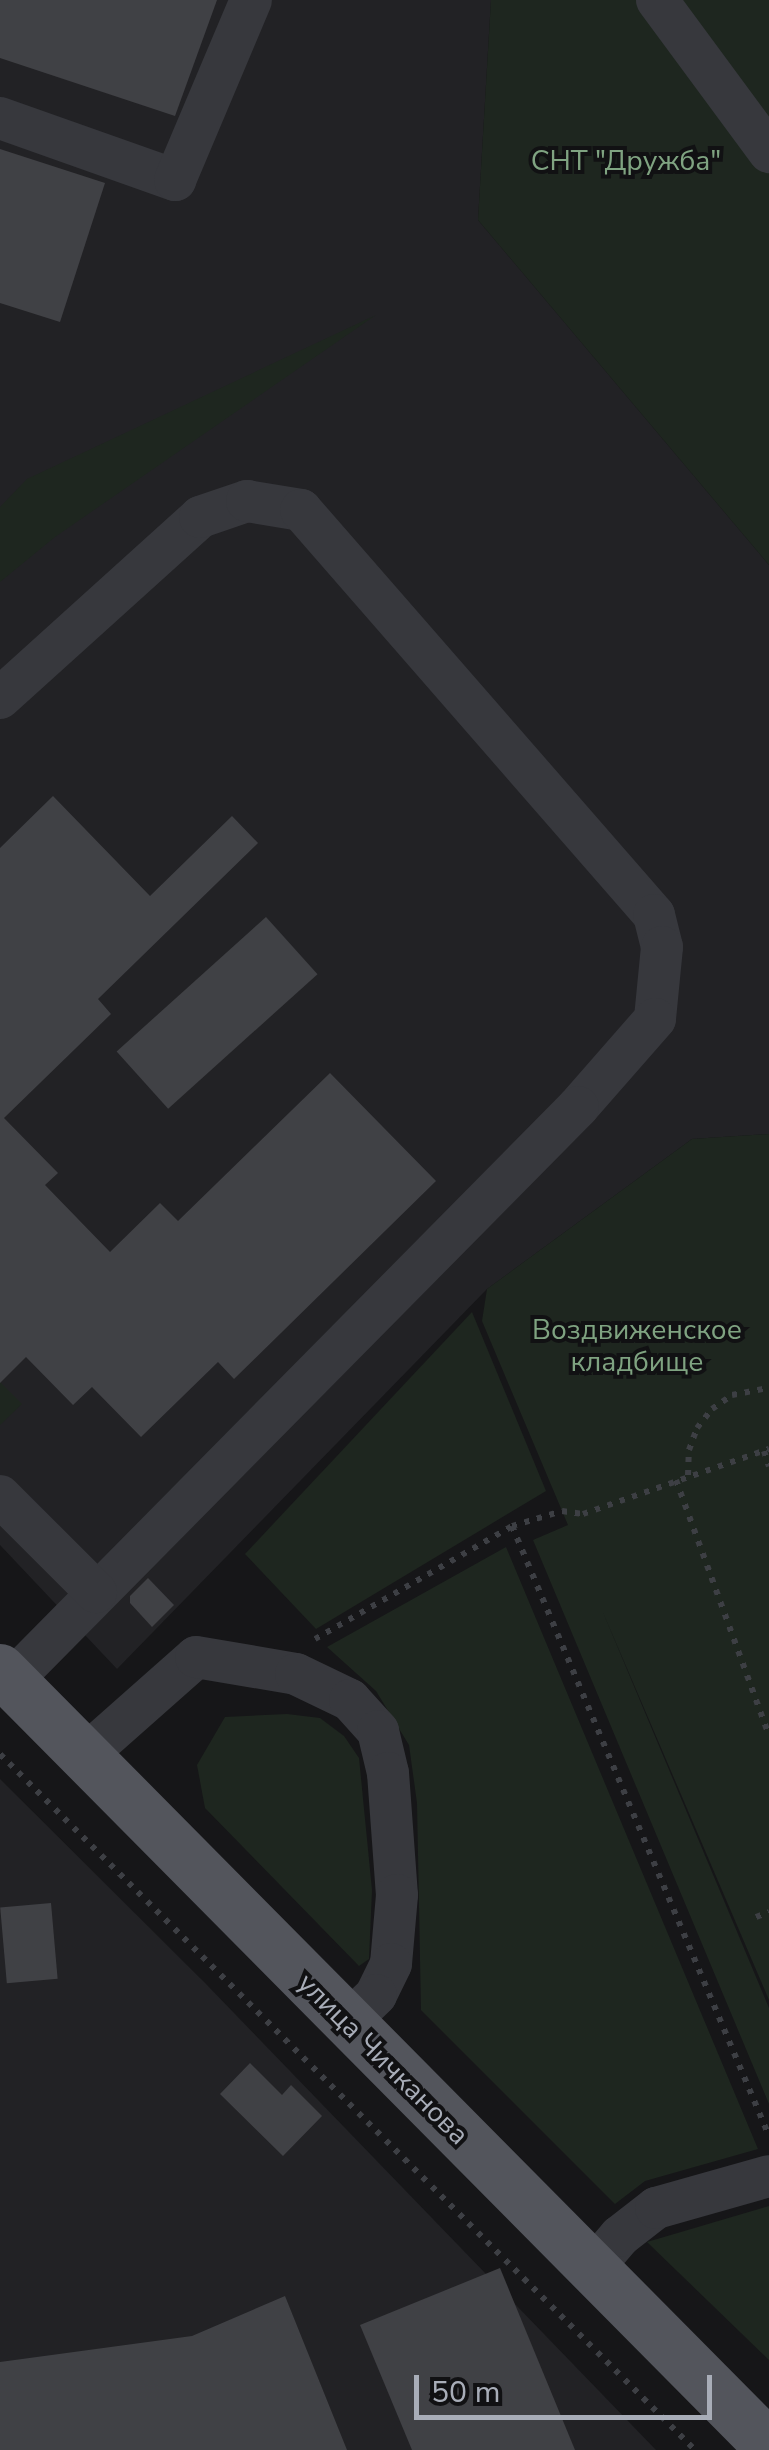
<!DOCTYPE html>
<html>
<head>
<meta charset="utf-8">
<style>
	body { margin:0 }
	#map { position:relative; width:769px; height:2450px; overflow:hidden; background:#161618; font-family:"Nunito Sans",sans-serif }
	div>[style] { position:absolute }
	.built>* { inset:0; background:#222225 }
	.green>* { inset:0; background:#1e261f }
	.building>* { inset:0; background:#404145; transform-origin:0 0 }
	.path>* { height:6px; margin-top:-3px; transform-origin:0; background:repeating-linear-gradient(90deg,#3d3f44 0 5px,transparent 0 13px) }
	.minor>* { height:42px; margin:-21px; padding:0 21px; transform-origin:21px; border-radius:21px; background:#37383d }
	.major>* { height:52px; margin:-26px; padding:0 26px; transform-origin:26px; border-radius:26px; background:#53555c }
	span { translate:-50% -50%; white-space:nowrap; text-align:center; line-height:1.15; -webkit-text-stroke:8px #111113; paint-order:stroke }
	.park-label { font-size:28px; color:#7fa381 }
	.street-label { font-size:28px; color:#a8adb8 }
	.scale { position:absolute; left:414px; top:2375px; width:298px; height:45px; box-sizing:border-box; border:5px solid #a8adb8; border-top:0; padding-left:12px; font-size:30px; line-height:35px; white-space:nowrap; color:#a8adb8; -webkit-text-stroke:8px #111113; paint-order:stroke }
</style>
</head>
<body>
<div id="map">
	<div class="built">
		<i style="clip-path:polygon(0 0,491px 0,478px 220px,769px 565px,769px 1134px,692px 1139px,487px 1289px,117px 1669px,0 1545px)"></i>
		<i style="clip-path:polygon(0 1779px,206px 1984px,656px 2450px,0 2450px)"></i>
	</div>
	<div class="green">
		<i style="clip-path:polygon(491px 0,769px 0,769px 565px,478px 220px)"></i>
		<i style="clip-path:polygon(376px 315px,55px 537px,0 582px,0 507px,27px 479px)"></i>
		<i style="clip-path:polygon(769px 1134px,769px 2000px,602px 1610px,769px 2008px,769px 2104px,533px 1540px,568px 1525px,482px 1321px,487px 1289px,692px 1139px)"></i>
		<i style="clip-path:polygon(472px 1312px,546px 1491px,316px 1629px,245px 1554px)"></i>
		<i style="clip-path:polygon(0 1382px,22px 1404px,0 1425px)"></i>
		<i style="clip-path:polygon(506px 1547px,758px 2149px,645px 2181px,615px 2204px,421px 2010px,417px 1803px,409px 1745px,376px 1691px,327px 1647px)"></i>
		<i style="clip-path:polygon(287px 1714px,320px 1718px,344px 1736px,359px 1758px,372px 1890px,369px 1959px,359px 1966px,205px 1808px,197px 1765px,225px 1717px)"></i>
		<i style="clip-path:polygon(769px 2206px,769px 2360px,647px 2242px)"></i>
	</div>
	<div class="building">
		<i style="clip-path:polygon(0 0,217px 0,175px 116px,0 58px)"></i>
		<i style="clip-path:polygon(0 149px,105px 183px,60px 322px,0 303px)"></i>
		<i style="clip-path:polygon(53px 796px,150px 896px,232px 816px,258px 843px,98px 999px,111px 1014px,4px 1118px,58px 1173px,45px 1185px,110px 1252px,160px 1203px,178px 1221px,330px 1073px,436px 1181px,234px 1379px,218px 1362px,141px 1437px,92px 1387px,73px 1405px,26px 1357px,0 1383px,0 848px)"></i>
		<i style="left:266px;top:917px;width:77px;height:201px;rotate:48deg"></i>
		<i style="clip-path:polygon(148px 1578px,174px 1605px,152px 1627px,130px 1603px,130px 1596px)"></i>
		<i style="left:51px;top:1903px;width:76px;height:51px;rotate:85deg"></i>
		<i style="clip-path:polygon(250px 2063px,282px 2095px,291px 2085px,322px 2116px,283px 2156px,220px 2094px)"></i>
		<i style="clip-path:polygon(500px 2268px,575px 2450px,412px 2450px,360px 2325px)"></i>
		<i style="clip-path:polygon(285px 2296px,347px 2450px,0 2450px,0 2362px,192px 2336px)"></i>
	</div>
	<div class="path">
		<i style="left:764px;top:1451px;width:16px;rotate:72deg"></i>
		<i style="left:688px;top:1475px;width:25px;rotate:-88deg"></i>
		<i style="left:689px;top:1450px;width:23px;rotate:-70deg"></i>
		<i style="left:697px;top:1428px;width:24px;rotate:-52deg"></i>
		<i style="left:712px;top:1409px;width:24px;rotate:-35deg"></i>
		<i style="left:732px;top:1395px;width:38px;rotate:-11deg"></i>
		<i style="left:676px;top:1480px;width:272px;rotate:70deg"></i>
		<i style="left:512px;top:1526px;width:52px;rotate:-16.7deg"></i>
		<i style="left:562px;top:1511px;width:21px;rotate:8deg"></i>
		<i style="left:583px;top:1514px;width:197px;rotate:-19.3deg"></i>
		<i style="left:315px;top:1639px;width:227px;rotate:-29.8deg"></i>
		<i style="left:512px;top:1526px;width:662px;rotate:67.15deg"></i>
		<i style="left:0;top:1754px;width:984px;rotate:45.04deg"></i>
		<i style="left:756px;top:1917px;width:14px;rotate:-21deg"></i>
	</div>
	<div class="minor">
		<i style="left:657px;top:0;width:189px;rotate:53.6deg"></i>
		<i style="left:0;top:118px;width:186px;rotate:19.5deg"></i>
		<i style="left:175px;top:180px;width:195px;rotate:-67.1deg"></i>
		<i style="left:0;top:698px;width:270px;rotate:-42.1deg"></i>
		<i style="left:200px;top:517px;width:50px;rotate:-18.8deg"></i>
		<i style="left:247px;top:501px;width:55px;rotate:9.5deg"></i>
		<i style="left:301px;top:510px;width:537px;rotate:48.92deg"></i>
		<i style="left:654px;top:915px;width:33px;rotate:76deg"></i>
		<i style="left:662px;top:947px;width:72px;rotate:95.6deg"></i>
		<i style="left:655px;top:1019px;width:117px;rotate:131.2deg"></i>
		<i style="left:578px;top:1107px;width:807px;rotate:134.65deg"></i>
		<i style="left:0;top:1496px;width:136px;rotate:45deg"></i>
		<i style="left:82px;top:1758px;width:152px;rotate:-41.5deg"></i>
		<i style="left:196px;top:1657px;width:101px;rotate:9.6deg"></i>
		<i style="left:296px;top:1674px;width:60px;rotate:25.7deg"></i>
		<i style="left:350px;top:1700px;width:42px;rotate:47.9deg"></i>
		<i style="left:378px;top:1731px;width:43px;rotate:76.6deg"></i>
		<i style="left:388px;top:1773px;width:122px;rotate:85.8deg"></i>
		<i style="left:397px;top:1895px;width:69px;rotate:95deg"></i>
		<i style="left:391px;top:1964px;width:34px;rotate:116deg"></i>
		<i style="left:376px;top:1995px;width:40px;rotate:136deg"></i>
		<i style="left:592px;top:2269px;width:43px;rotate:-49.7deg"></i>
		<i style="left:620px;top:2236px;width:46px;rotate:-37.9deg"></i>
		<i style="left:656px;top:2208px;width:117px;rotate:-15.8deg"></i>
	</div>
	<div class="major">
		<i style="left:0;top:1670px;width:1092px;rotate:45.26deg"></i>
	</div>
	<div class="park-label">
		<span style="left:626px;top:161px">СНТ "Дружба"</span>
		<span style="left:637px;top:1346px">Воздвиженское<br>кладбище</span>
	</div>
	<div class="street-label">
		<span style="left:383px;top:2059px;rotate:45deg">улица Чичканова</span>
	</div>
	<div class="scale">50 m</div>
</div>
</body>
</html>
